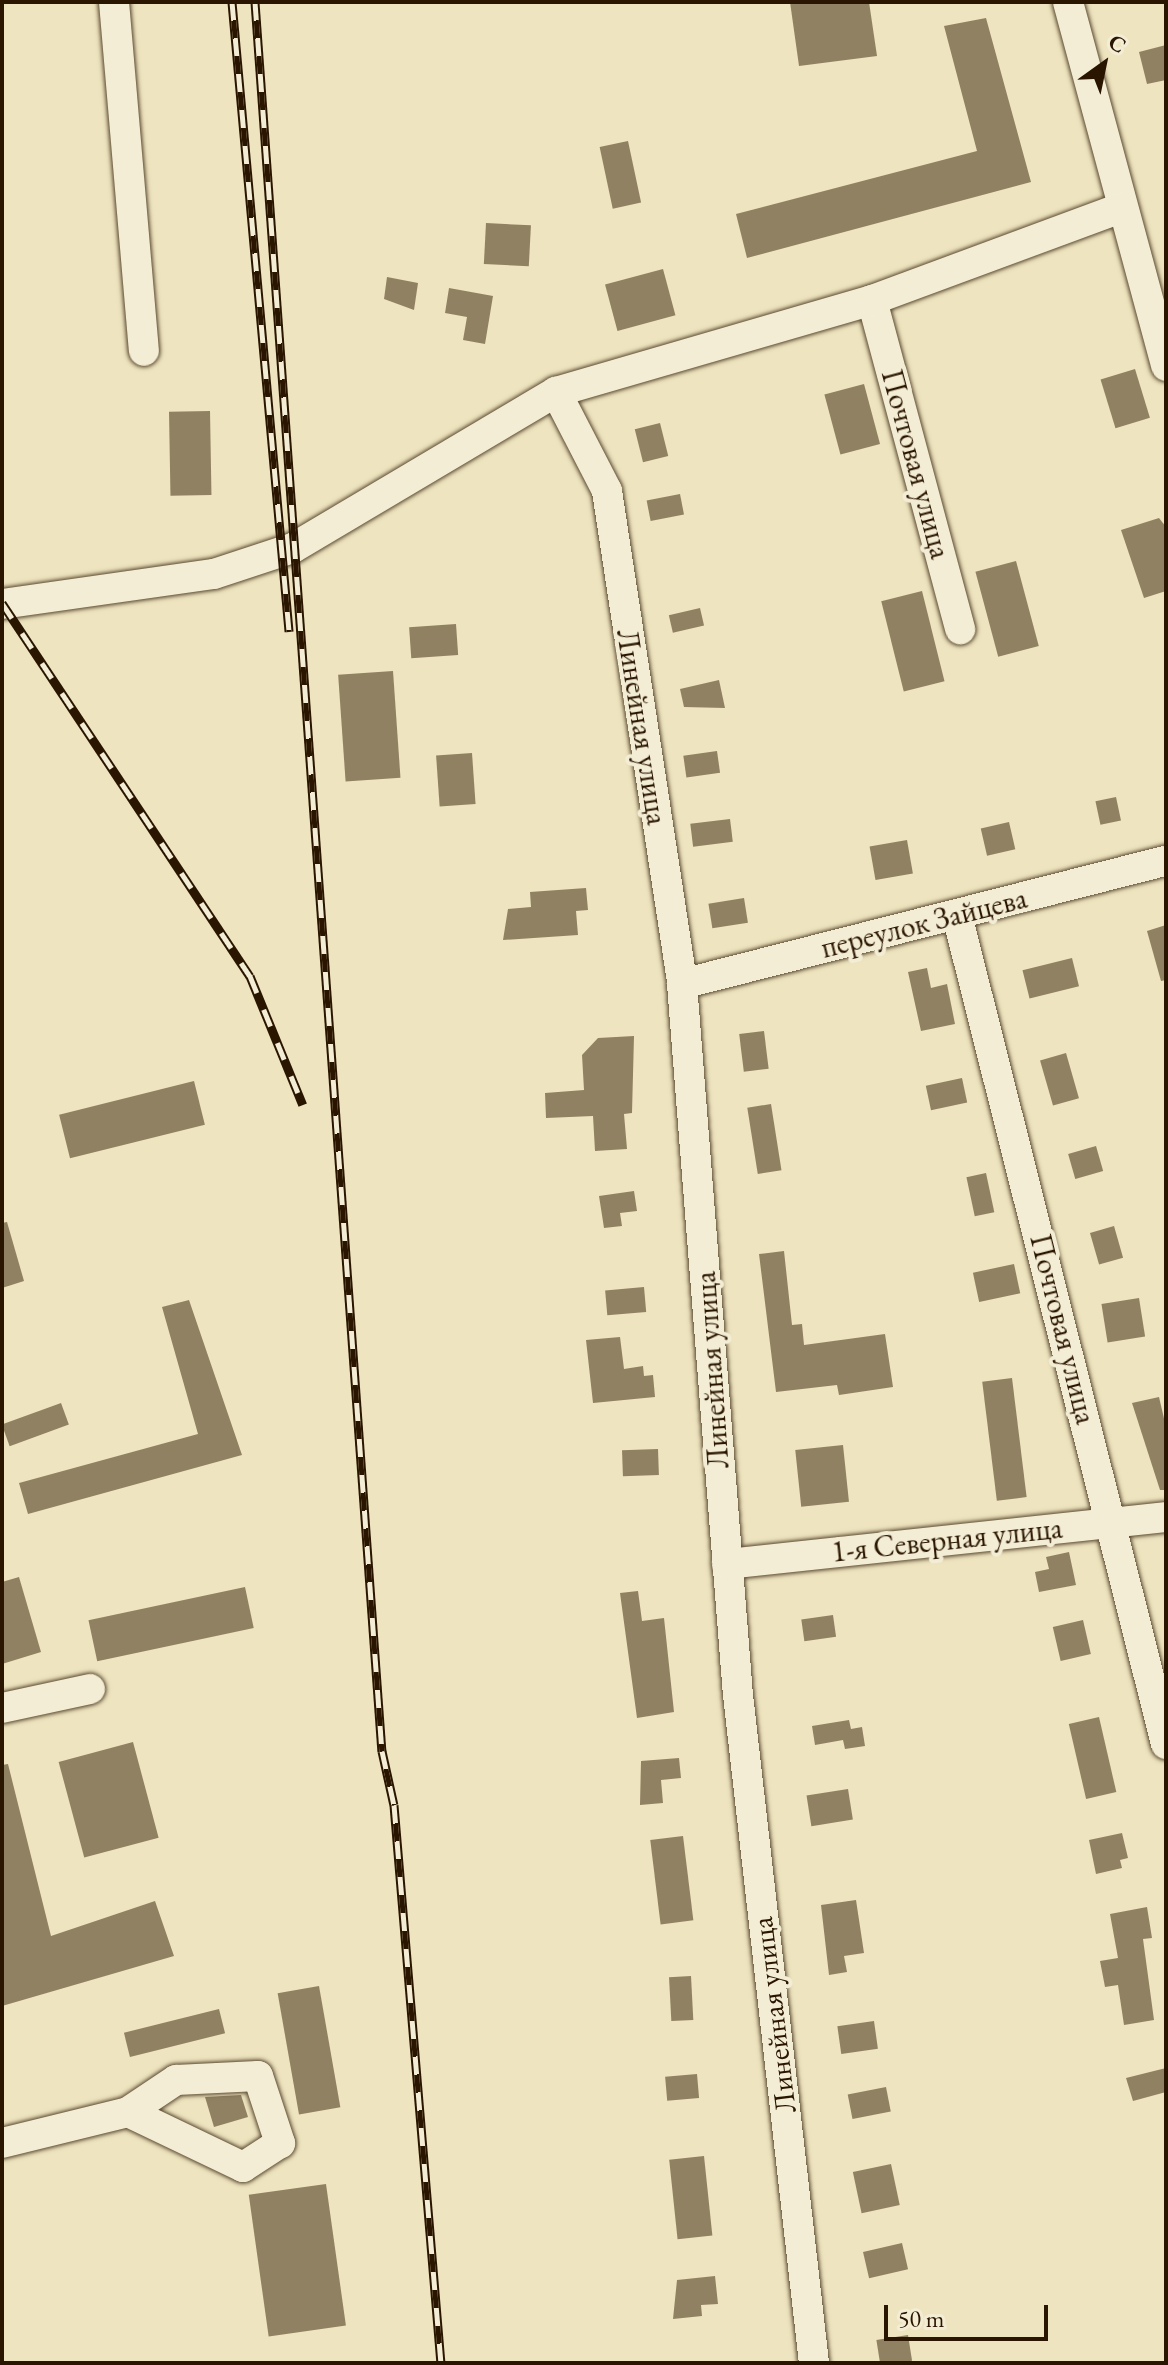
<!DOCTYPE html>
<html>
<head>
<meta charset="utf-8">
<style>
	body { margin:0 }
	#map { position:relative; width:1168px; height:2365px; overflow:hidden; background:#eee4bf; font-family:"EB Garamond",serif }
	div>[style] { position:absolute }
	.building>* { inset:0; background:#908163; transform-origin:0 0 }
	.roads { filter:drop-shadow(0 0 2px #5b4a30) drop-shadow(0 0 2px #5b4a30) }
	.minor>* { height:30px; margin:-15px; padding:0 15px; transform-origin:15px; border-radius:15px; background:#f4edd5 }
	.rail>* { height:9px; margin-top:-4.5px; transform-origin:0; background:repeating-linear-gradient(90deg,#f4edd5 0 18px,#2a1600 0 36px); box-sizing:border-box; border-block:2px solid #2a1600 }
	span { translate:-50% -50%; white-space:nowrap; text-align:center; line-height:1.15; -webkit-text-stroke:8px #f4edd5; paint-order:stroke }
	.street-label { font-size:30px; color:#2a1600 }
	.frame { position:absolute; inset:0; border:4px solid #2a1600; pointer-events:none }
	.north { position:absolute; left:1064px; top:24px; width:80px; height:80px; -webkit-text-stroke:6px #f4edd5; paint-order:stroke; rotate:33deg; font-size:22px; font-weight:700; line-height:32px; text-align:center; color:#2a1600 }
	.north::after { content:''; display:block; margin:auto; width:28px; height:36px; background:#2a1600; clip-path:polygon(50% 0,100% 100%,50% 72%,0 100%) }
	.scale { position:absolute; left:884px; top:2305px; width:164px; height:36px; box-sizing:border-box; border:4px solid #2a1600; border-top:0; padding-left:10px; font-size:24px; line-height:28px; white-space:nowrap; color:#2a1600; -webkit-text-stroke:6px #f4edd5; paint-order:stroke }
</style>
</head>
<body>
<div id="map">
	<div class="building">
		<i style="clip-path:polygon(790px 2px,869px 2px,877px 56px,799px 66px)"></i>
		<i style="clip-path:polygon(986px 18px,1031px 182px,747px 258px,736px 214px,977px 151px,944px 26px)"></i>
		<i style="clip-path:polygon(1166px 45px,1166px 80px,1147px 84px,1139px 52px)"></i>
		<i style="left:628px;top:141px;width:63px;height:29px;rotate:78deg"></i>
		<i style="left:486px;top:223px;width:45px;height:41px;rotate:3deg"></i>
		<i style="left:663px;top:269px;width:48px;height:60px;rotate:75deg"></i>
		<i style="clip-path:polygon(387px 277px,418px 283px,414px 310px,384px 299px)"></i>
		<i style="clip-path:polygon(449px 288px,493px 296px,485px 344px,463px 340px,467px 317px,445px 313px)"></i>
		<i style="left:1135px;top:369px;width:51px;height:36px;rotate:73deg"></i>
		<i style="left:864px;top:384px;width:62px;height:41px;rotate:75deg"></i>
		<i style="left:210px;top:411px;width:84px;height:41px;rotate:89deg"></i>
		<i style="left:660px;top:423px;width:34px;height:26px;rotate:76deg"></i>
		<i style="left:680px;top:494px;width:21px;height:34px;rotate:79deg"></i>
		<i style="clip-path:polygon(1159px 518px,1166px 527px,1166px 591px,1144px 598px,1121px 530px)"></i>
		<i style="left:1016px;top:561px;width:88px;height:42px;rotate:75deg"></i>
		<i style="left:922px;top:591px;width:93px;height:42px;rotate:76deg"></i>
		<i style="left:700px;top:608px;width:18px;height:32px;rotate:77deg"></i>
		<i style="left:456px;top:624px;width:31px;height:47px;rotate:86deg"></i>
		<i style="left:393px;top:671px;width:107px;height:55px;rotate:86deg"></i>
		<i style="clip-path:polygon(719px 680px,725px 708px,684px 707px,680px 689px)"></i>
		<i style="left:717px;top:751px;width:22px;height:34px;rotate:82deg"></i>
		<i style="left:472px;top:753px;width:51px;height:36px;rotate:86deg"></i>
		<i style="left:1116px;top:797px;width:24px;height:21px;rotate:78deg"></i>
		<i style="left:730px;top:819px;width:23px;height:40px;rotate:83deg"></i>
		<i style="left:1009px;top:822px;width:28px;height:29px;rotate:77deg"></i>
		<i style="left:907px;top:840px;width:34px;height:38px;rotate:80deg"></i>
		<i style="clip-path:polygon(586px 888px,588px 910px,576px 911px,578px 935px,503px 940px,508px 909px,531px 907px,530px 892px)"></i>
		<i style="left:744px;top:898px;width:25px;height:36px;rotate:81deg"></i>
		<i style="clip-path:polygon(1166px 925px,1166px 980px,1161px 981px,1147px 931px)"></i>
		<i style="left:1072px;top:958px;width:29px;height:51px;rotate:76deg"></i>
		<i style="clip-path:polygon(927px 968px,931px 988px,947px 984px,955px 1024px,921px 1031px,908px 972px)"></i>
		<i style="left:764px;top:1031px;width:38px;height:25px;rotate:83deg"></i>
		<i style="clip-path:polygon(634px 1036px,632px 1113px,624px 1114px,627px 1149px,595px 1151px,593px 1116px,546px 1118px,545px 1093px,584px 1090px,582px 1055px,598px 1038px)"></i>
		<i style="left:1066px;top:1053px;width:47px;height:27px;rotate:74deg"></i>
		<i style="left:962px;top:1078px;width:25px;height:37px;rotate:78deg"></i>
		<i style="left:194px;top:1081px;width:45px;height:139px;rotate:76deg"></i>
		<i style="left:771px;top:1104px;width:67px;height:24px;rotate:81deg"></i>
		<i style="left:1096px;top:1146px;width:26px;height:29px;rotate:74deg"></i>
		<i style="left:986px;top:1173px;width:40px;height:20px;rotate:78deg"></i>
		<i style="clip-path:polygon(634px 1191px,637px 1211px,620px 1213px,622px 1226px,604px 1228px,599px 1196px)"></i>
		<i style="clip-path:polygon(7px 1222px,24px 1281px,2px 1288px,2px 1223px)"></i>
		<i style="left:1114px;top:1226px;width:33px;height:25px;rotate:74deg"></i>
		<i style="clip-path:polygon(784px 1251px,792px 1325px,802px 1324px,804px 1345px,885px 1334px,893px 1387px,839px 1395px,837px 1385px,776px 1392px,759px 1254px)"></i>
		<i style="left:1014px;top:1264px;width:30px;height:42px;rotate:78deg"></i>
		<i style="left:644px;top:1287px;width:25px;height:39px;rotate:85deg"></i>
		<i style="left:1139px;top:1298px;width:39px;height:38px;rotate:81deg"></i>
		<i style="clip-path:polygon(189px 1300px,242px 1455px,28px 1514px,19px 1483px,198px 1434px,162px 1307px)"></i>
		<i style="clip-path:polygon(620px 1337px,624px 1369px,643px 1366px,644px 1376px,653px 1375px,655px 1397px,593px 1403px,586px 1340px)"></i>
		<i style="left:1012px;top:1378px;width:120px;height:30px;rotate:83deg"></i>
		<i style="clip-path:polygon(1159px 1397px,1166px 1427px,1166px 1490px,1160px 1490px,1132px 1403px)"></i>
		<i style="left:61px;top:1403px;width:23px;height:63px;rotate:70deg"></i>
		<i style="left:843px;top:1445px;width:57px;height:48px;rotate:84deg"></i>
		<i style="left:658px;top:1449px;width:26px;height:36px;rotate:88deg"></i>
		<i style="clip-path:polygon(1069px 1552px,1076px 1585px,1039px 1592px,1035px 1572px,1049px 1569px,1046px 1557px)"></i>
		<i style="clip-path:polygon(19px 1577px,41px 1652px,2px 1664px,2px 1582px)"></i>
		<i style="left:245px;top:1587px;width:42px;height:160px;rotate:78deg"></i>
		<i style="clip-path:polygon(638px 1591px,642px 1621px,664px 1618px,674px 1712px,637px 1718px,620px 1593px)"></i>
		<i style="left:833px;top:1615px;width:22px;height:32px;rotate:82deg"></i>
		<i style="left:1083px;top:1620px;width:35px;height:31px;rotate:77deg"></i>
		<i style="left:1099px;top:1717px;width:77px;height:31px;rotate:77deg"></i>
		<i style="clip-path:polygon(849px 1720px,851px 1729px,862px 1727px,865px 1746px,845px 1749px,843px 1740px,815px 1745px,812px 1726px)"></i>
		<i style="left:133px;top:1742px;width:99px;height:77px;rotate:75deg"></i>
		<i style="clip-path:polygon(679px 1758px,681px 1778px,661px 1780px,663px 1803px,640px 1805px,641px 1761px)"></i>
		<i style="clip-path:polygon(8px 1764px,51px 1936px,155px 1901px,174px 1956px,2px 2006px,2px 1765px)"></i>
		<i style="left:848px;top:1789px;width:31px;height:42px;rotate:81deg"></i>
		<i style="clip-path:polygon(1122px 1833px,1128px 1858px,1120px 1860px,1122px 1868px,1096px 1874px,1089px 1840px)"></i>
		<i style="left:683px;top:1836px;width:85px;height:33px;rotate:83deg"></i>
		<i style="clip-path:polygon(856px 1900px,864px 1953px,844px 1956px,847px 1972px,829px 1975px,821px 1905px)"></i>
		<i style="clip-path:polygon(1147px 1907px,1152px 1938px,1143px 1939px,1154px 2020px,1124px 2025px,1118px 1985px,1105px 1987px,1100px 1961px,1118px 1958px,1110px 1914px)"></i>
		<i style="left:691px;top:1976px;width:44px;height:22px;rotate:87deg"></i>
		<i style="left:319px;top:1986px;width:123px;height:42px;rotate:80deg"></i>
		<i style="left:219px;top:2009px;width:25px;height:98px;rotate:76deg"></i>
		<i style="left:874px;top:2021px;width:28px;height:37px;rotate:82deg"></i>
		<i style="clip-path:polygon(1166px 2068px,1166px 2092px,1133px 2101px,1126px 2078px)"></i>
		<i style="left:697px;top:2074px;width:24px;height:32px;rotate:85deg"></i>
		<i style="left:886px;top:2087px;width:25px;height:39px;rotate:79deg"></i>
		<i style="clip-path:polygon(241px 2095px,248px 2117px,214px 2127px,205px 2097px)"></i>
		<i style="left:704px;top:2156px;width:80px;height:35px;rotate:84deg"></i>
		<i style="left:891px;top:2164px;width:42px;height:39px;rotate:78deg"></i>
		<i style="left:326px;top:2184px;width:143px;height:78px;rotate:82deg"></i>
		<i style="left:902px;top:2243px;width:27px;height:40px;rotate:77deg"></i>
		<i style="clip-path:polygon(715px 2276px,718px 2304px,701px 2305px,702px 2316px,673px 2319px,677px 2280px)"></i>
		<i style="left:908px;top:2335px;width:26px;height:32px;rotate:81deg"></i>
	</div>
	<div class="roads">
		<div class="minor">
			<i style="left:114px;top:2px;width:350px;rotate:85.1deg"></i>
			<i style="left:1068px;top:2px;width:377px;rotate:74.9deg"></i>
			<i style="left:872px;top:300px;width:341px;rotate:75deg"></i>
			<i style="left:556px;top:392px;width:111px;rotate:62.7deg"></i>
			<i style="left:607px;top:491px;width:499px;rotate:81.3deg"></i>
			<i style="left:682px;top:984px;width:713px;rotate:85.5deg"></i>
			<i style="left:738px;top:1695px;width:672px;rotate:83.51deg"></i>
			<i style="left:2px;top:604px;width:214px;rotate:-8.1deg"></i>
			<i style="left:214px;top:574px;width:83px;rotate:-18.2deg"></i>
			<i style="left:293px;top:548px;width:306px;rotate:-30.7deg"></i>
			<i style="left:556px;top:392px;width:329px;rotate:-16.2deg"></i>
			<i style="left:872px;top:300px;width:265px;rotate:-20.3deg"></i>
			<i style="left:957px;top:915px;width:855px;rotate:75.85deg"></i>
			<i style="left:682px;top:984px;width:499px;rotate:-14.3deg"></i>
			<i style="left:727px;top:1564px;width:442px;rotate:-6.1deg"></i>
			<i style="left:2px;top:1708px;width:90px;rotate:-12.2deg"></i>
			<i style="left:2px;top:2143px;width:130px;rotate:-13.8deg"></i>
			<i style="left:128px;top:2112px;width:58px;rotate:-33.7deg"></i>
			<i style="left:176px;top:2080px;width:82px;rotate:-2.8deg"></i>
			<i style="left:258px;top:2076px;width:71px;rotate:71.8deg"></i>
			<i style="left:280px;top:2143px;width:44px;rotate:147deg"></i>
			<i style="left:243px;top:2167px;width:127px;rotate:-154.4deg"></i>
		</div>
	</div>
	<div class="rail">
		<i style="left:232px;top:2px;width:632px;rotate:84.82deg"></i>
		<i style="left:255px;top:2px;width:1754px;rotate:85.85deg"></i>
		<i style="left:382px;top:1751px;width:55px;rotate:77.5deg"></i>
		<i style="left:394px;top:1805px;width:560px;rotate:85.19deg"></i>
		<i style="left:2px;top:603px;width:448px;rotate:56.4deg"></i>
		<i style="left:250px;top:976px;width:139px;rotate:67.7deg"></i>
	</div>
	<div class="street-label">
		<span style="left:916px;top:464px;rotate:75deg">Почтовая улица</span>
		<span style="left:642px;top:727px;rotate:81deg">Линейная улица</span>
		<span style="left:924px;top:923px;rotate:-14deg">переулок Зайцева</span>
		<span style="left:1063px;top:1329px;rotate:76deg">Почтовая улица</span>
		<span style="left:712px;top:1370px;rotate:-94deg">Линейная улица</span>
		<span style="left:947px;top:1540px;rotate:-6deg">1-я Северная улица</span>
		<span style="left:774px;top:2015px;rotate:-97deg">Линейная улица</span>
	</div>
	<div class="frame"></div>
	<div class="north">С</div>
	<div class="scale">50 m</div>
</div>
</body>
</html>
